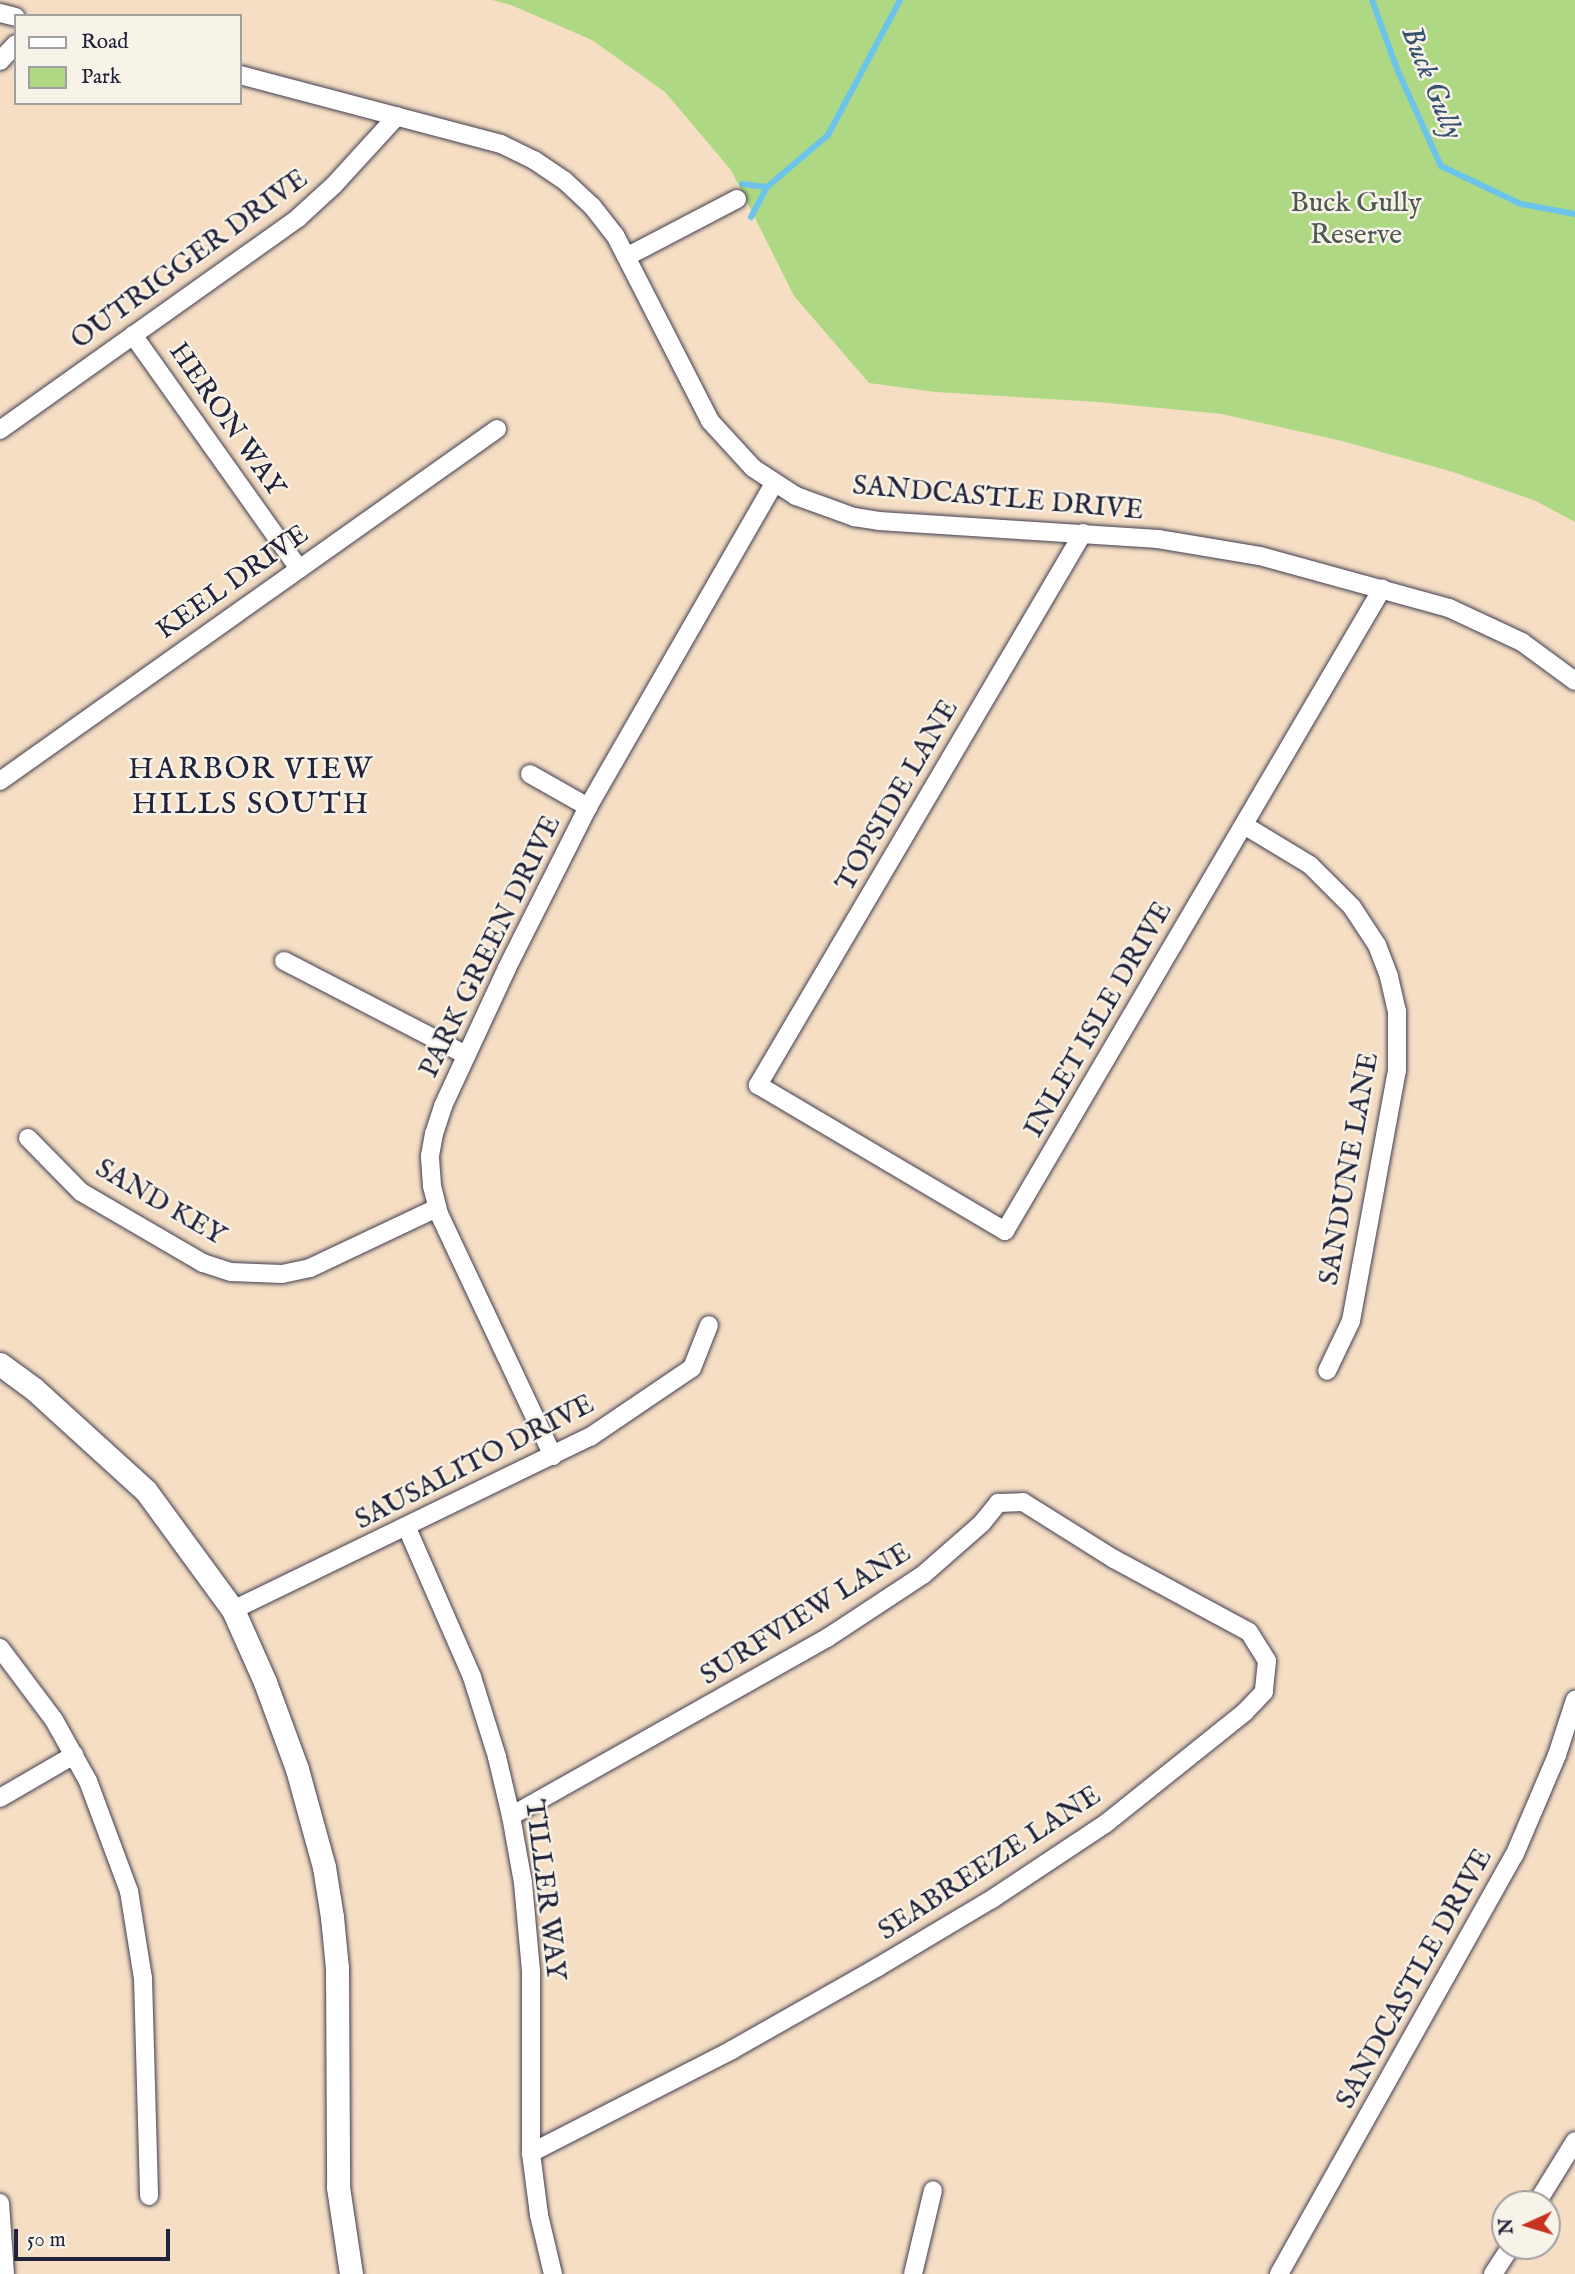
<!DOCTYPE html>
<html>
<head>
<meta charset="utf-8">
<style>
	body { margin:0 }
	#map { position:relative; width:1575px; height:2274px; overflow:hidden; background:#f5dec4; font-family:"IM FELL English",serif }
	div>[style] { position:absolute }
	.green>* { inset:0; background:#aed883 }
	.stream>* { height:6px; margin:-3px; padding:0 3px; transform-origin:3px; border-radius:3px; background:#6cc4ea }
	.roads { filter:drop-shadow(0 0 2px #423e50) drop-shadow(0 0 2px #423e50) }
	.minor>* { height:18px; margin:-9px; padding:0 9px; transform-origin:9px; border-radius:9px; background:#fff }
	.tertiary>* { height:23px; margin:-11.5px; padding:0 11.5px; transform-origin:11.5px; border-radius:11.5px; background:#fff }
	span { translate:-50% -50%; white-space:nowrap; text-align:center; line-height:1.15; -webkit-text-stroke:5px #f7f3e8; paint-order:stroke }
	.park-label { font-size:28px; color:#4c5951 }
	.street-label { font-size:28px; color:#22223b }
	.water-label { font-size:30px; color:#385370; font-style:italic }
	.neighbourhood-label { font-size:30px; color:#22223b; letter-spacing:2px }
	.legend { position:absolute; left:14px; top:14px; width:228px; height:91px; box-sizing:border-box; background:#f7f3e8; border:2px solid #a29fa3; margin:0; padding:9px 12px; list-style:none; font-size:21px; color:#22223b }
	.legend li { display:flex; align-items:center; gap:14px; height:35px }
	.legend b { width:35px; border:2px solid #a29fa3 }
	.north { position:absolute; left:1491px; top:2190px; width:70px; height:70px; box-sizing:border-box; background:#f7f3e8; border:2px solid #a29fa3; border-radius:50%; rotate:266deg; font-size:19px; font-weight:700; line-height:28px; text-align:center; color:#22223b }
	.north::after { content:''; display:block; margin:auto; width:24px; height:32px; background:#c8321e; clip-path:polygon(50% 0,100% 100%,50% 72%,0 100%) }
	.scale { position:absolute; left:14px; top:2229px; width:156px; height:32px; box-sizing:border-box; border:4px solid #22223b; border-top:0; padding-left:9px; font-size:21px; line-height:24px; white-space:nowrap; color:#22223b; -webkit-text-stroke:5px #f7f3e8; paint-order:stroke }
</style>
</head>
<body>
<div id="map">
	<div class="green">
		<i style="clip-path:polygon(492px 0,1575px 0,1575px 522px,1536px 501px,1453px 472px,1342px 441px,1222px 414px,1098px 402px,936px 392px,869px 383px,794px 296px,731px 170px,665px 92px,592px 40px,511px 5px)"></i>
	</div>
	<div class="stream">
		<i style="left:1372px;top:0;width:73px;rotate:70.1deg"></i>
		<i style="left:1397px;top:69px;width:107px;rotate:65.6deg"></i>
		<i style="left:1441px;top:166px;width:89px;rotate:25.4deg"></i>
		<i style="left:1521px;top:204px;width:55px;rotate:10.5deg"></i>
		<i style="left:742px;top:184px;width:25px;rotate:7deg"></i>
		<i style="left:767px;top:187px;width:80px;rotate:-40.4deg"></i>
		<i style="left:828px;top:135px;width:153px;rotate:-61.9deg"></i>
		<i style="left:751px;top:217px;width:34px;rotate:-62deg"></i>
	</div>
	<div class="roads">
		<div class="minor">
			<i style="left:0;top:13px;width:16px;rotate:14deg"></i>
			<i style="left:0;top:61px;width:23px;rotate:-47deg"></i>
			<i style="left:240px;top:75px;width:270px;rotate:14.8deg"></i>
			<i style="left:501px;top:144px;width:37px;rotate:26deg"></i>
			<i style="left:534px;top:160px;width:37px;rotate:34deg"></i>
			<i style="left:565px;top:181px;width:37px;rotate:43deg"></i>
			<i style="left:592px;top:206px;width:37px;rotate:52deg"></i>
			<i style="left:615px;top:235px;width:209px;rotate:62.9deg"></i>
			<i style="left:710px;top:421px;width:64px;rotate:47.5deg"></i>
			<i style="left:753px;top:468px;width:51px;rotate:33.1deg"></i>
			<i style="left:796px;top:496px;width:62px;rotate:19.9deg"></i>
			<i style="left:854px;top:517px;width:25px;rotate:9deg"></i>
			<i style="left:879px;top:521px;width:280px;rotate:3.7deg"></i>
			<i style="left:1158px;top:539px;width:103px;rotate:9.5deg"></i>
			<i style="left:1260px;top:556px;width:196px;rotate:15.4deg"></i>
			<i style="left:1449px;top:608px;width:81px;rotate:25deg"></i>
			<i style="left:1522px;top:642px;width:66px;rotate:36.3deg"></i>
			<i style="left:628px;top:256px;width:123px;rotate:-27.6deg"></i>
			<i style="left:133px;top:335px;width:287px;rotate:54.6deg"></i>
			<i style="left:0;top:430px;width:366px;rotate:-35.4deg"></i>
			<i style="left:298px;top:218px;width:49px;rotate:-42.5deg"></i>
			<i style="left:334px;top:185px;width:93px;rotate:-47.6deg"></i>
			<i style="left:1083px;top:533px;width:641px;rotate:120.49deg"></i>
			<i style="left:758px;top:1085px;width:287px;rotate:30.6deg"></i>
			<i style="left:1005px;top:1231px;width:745px;rotate:-59.58deg"></i>
			<i style="left:530px;top:774px;width:67px;rotate:29.6deg"></i>
			<i style="left:0;top:781px;width:609px;rotate:-35.31deg"></i>
			<i style="left:1244px;top:825px;width:77px;rotate:31.2deg"></i>
			<i style="left:1310px;top:865px;width:59px;rotate:45deg"></i>
			<i style="left:1352px;top:907px;width:45px;rotate:56.7deg"></i>
			<i style="left:1377px;top:945px;width:34px;rotate:69deg"></i>
			<i style="left:1389px;top:977px;width:35px;rotate:77deg"></i>
			<i style="left:1397px;top:1011px;width:59px;rotate:90deg"></i>
			<i style="left:1397px;top:1070px;width:255px;rotate:100.4deg"></i>
			<i style="left:1351px;top:1321px;width:55px;rotate:115.6deg"></i>
			<i style="left:284px;top:961px;width:205px;rotate:27.3deg"></i>
			<i style="left:28px;top:1138px;width:76px;rotate:45.5deg"></i>
			<i style="left:81px;top:1192px;width:141px;rotate:30.2deg"></i>
			<i style="left:203px;top:1263px;width:29px;rotate:18deg"></i>
			<i style="left:231px;top:1272px;width:51px;rotate:2.2deg"></i>
			<i style="left:282px;top:1274px;width:29px;rotate:-12deg"></i>
			<i style="left:310px;top:1268px;width:140px;rotate:-25.3deg"></i>
			<i style="left:553px;top:1456px;width:268px;rotate:-115.2deg"></i>
			<i style="left:439px;top:1214px;width:29px;rotate:-104deg"></i>
			<i style="left:432px;top:1186px;width:30px;rotate:-94deg"></i>
			<i style="left:430px;top:1156px;width:22px;rotate:-80deg"></i>
			<i style="left:434px;top:1134px;width:29px;rotate:-72deg"></i>
			<i style="left:443px;top:1106px;width:152px;rotate:-65.1deg"></i>
			<i style="left:507px;top:968px;width:180px;rotate:-63.3deg"></i>
			<i style="left:588px;top:807px;width:374px;rotate:-60.1deg"></i>
			<i style="left:407px;top:1528px;width:163px;rotate:66.4deg"></i>
			<i style="left:472px;top:1677px;width:84px;rotate:72.6deg"></i>
			<i style="left:497px;top:1757px;width:61px;rotate:76.7deg"></i>
			<i style="left:511px;top:1816px;width:68px;rotate:79.8deg"></i>
			<i style="left:523px;top:1883px;width:88px;rotate:84.8deg"></i>
			<i style="left:531px;top:1971px;width:182px;rotate:90deg"></i>
			<i style="left:531px;top:2153px;width:63px;rotate:82.6deg"></i>
			<i style="left:539px;top:2215px;width:61px;rotate:76.7deg"></i>
			<i style="left:233px;top:1610px;width:397px;rotate:-25.9deg"></i>
			<i style="left:590px;top:1437px;width:123px;rotate:-34.1deg"></i>
			<i style="left:692px;top:1368px;width:46px;rotate:-68.4deg"></i>
			<i style="left:0;top:1648px;width:90px;rotate:53.1deg"></i>
			<i style="left:54px;top:1720px;width:70px;rotate:60.9deg"></i>
			<i style="left:88px;top:1781px;width:117px;rotate:69.6deg"></i>
			<i style="left:129px;top:1891px;width:88px;rotate:80.9deg"></i>
			<i style="left:143px;top:1978px;width:218px;rotate:88.4deg"></i>
			<i style="left:0;top:1798px;width:86px;rotate:-30.2deg"></i>
			<i style="left:511px;top:1816px;width:363px;rotate:-29.4deg"></i>
			<i style="left:827px;top:1638px;width:116px;rotate:-33.4deg"></i>
			<i style="left:924px;top:1574px;width:77px;rotate:-41.3deg"></i>
			<i style="left:982px;top:1523px;width:26px;rotate:-51deg"></i>
			<i style="left:998px;top:1503px;width:25px;rotate:-2deg"></i>
			<i style="left:1023px;top:1502px;width:107px;rotate:32.1deg"></i>
			<i style="left:1114px;top:1559px;width:153px;rotate:28.4deg"></i>
			<i style="left:1249px;top:1632px;width:34px;rotate:58deg"></i>
			<i style="left:1267px;top:1661px;width:31px;rotate:96deg"></i>
			<i style="left:1264px;top:1692px;width:28px;rotate:134deg"></i>
			<i style="left:1245px;top:1712px;width:179px;rotate:141.3deg"></i>
			<i style="left:1105px;top:1824px;width:136px;rotate:146.4deg"></i>
			<i style="left:992px;top:1899px;width:133px;rotate:149.2deg"></i>
			<i style="left:878px;top:1967px;width:168px;rotate:150.4deg"></i>
			<i style="left:732px;top:2050px;width:226px;rotate:152.9deg"></i>
			<i style="left:0;top:2203px;width:71px;rotate:86deg"></i>
			<i style="left:1536px;top:2204px;width:74px;rotate:-58.2deg"></i>
			<i style="left:913px;top:2274px;width:86px;rotate:-76.6deg"></i>
			<i style="left:1279px;top:2274px;width:480px;rotate:-60.7deg"></i>
			<i style="left:1514px;top:1856px;width:110px;rotate:-66.9deg"></i>
			<i style="left:1557px;top:1755px;width:58px;rotate:-71.9deg"></i>
			<i style="left:1493px;top:2274px;width:33px;rotate:-57deg"></i>
		</div>
		<div class="tertiary">
			<i style="left:0;top:1364px;width:42px;rotate:36.3deg"></i>
			<i style="left:34px;top:1389px;width:151px;rotate:42.3deg"></i>
			<i style="left:146px;top:1491px;width:147px;rotate:53.8deg"></i>
			<i style="left:233px;top:1610px;width:79px;rotate:66deg"></i>
			<i style="left:265px;top:1682px;width:93px;rotate:69.8deg"></i>
			<i style="left:297px;top:1769px;width:102px;rotate:74.6deg"></i>
			<i style="left:324px;top:1867px;width:51px;rotate:80.9deg"></i>
			<i style="left:332px;top:1917px;width:51px;rotate:84.4deg"></i>
			<i style="left:337px;top:1968px;width:219px;rotate:89.7deg"></i>
			<i style="left:338px;top:2187px;width:88px;rotate:81.5deg"></i>
		</div>
	</div>
	<div class="park-label">
		<span style="left:1356px;top:220px">Buck Gully<br>Reserve</span>
	</div>
	<div class="street-label">
		<span style="left:190px;top:260px;rotate:-36deg">OUTRIGGER DRIVE</span>
		<span style="left:226px;top:420px;rotate:55deg">HERON WAY</span>
		<span style="left:998px;top:499px;rotate:5deg">SANDCASTLE DRIVE</span>
		<span style="left:233px;top:583px;rotate:-35deg">KEEL DRIVE</span>
		<span style="left:898px;top:796px;rotate:-60deg">TOPSIDE LANE</span>
		<span style="left:491px;top:947px;rotate:-64deg">PARK GREEN DRIVE</span>
		<span style="left:1099px;top:1020px;rotate:-60deg">INLET ISLE DRIVE</span>
		<span style="left:1350px;top:1169px;rotate:-80deg">SANDUNE LANE</span>
		<span style="left:160px;top:1203px;rotate:30deg">SAND KEY</span>
		<span style="left:475px;top:1463px;rotate:-27deg">SAUSALITO DRIVE</span>
		<span style="left:806px;top:1615px;rotate:-32deg">SURFVIEW LANE</span>
		<span style="left:990px;top:1864px;rotate:-33deg">SEABREEZE LANE</span>
		<span style="left:544px;top:1890px;rotate:83deg">TILLER WAY</span>
		<span style="left:1415px;top:1979px;rotate:-61deg">SANDCASTLE DRIVE</span>
	</div>
	<div class="water-label">
		<span style="left:1431px;top:83px;rotate:68deg">Buck Gully</span>
	</div>
	<div class="neighbourhood-label">
		<span style="left:251px;top:787px">HARBOR VIEW<br>HILLS SOUTH</span>
	</div>
	<ul class="legend">
	<li><b style="height:9px;background:#fff"></b>Road</li>
	<li><b style="height:19px;background:#aed883"></b>Park</li>
	</ul>
	<div class="north">N</div>
	<div class="scale">50 m</div>
</div>
</body>
</html>
